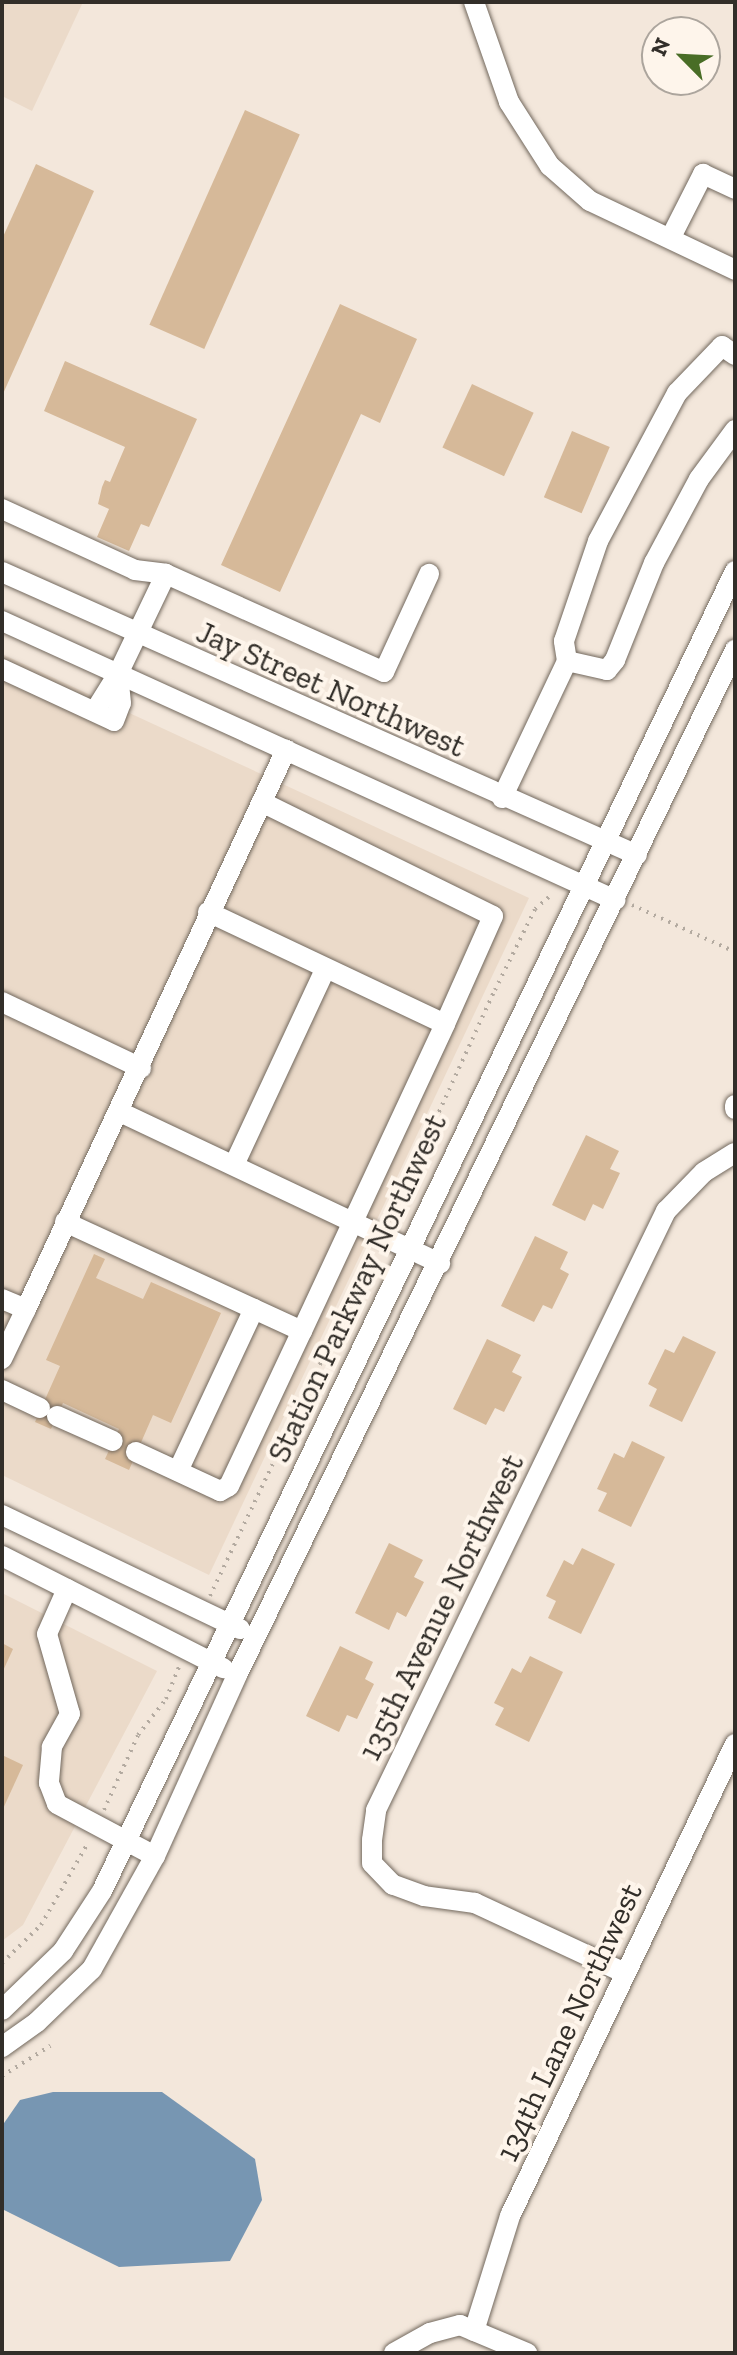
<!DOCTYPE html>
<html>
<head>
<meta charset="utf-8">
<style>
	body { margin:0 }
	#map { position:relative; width:737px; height:2355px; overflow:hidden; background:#f3e7db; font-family:"Zilla Slab",serif }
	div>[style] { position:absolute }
	.built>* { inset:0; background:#ebdac9 }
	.water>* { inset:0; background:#7796b2 }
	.building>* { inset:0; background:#d6b999; transform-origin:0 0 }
	.path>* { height:4px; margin-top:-2px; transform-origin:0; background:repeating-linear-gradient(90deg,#b3aaa0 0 2px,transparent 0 8px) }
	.roads { filter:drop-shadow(0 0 2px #72685d) drop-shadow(0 0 2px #72685d) }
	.minor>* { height:20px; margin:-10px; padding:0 10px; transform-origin:10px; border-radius:10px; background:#fff }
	span { translate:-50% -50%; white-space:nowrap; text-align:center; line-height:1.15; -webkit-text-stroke:8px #fef5eb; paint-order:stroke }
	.street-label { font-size:32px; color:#322e29 }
	.frame { position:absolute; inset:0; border:4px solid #322e29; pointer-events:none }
	.north { position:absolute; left:641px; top:16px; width:80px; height:80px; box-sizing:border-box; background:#fef5eb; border:2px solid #aca59d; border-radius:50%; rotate:294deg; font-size:22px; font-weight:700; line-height:32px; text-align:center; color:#322e29 }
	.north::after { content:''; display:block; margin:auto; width:28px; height:36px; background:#496d26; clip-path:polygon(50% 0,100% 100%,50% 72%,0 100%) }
</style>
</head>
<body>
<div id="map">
	<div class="built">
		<i style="clip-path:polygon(2px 2px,83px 2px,32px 111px,2px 96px)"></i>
		<i style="clip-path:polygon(2px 654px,529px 898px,209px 1575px,2px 1475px)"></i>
		<i style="clip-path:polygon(2px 1593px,157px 1671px,23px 1925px,2px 1941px)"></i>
	</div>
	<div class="water">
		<i style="clip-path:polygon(53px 2092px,162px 2092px,255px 2159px,262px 2200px,230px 2261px,119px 2267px,2px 2209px,2px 2126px,20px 2100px)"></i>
	</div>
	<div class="building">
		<i style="left:245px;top:110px;width:60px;height:235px;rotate:24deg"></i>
		<i style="clip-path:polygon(36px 164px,94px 191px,2px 396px,2px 239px)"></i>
		<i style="clip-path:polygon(340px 304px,417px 339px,380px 423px,361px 414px,280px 592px,221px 565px)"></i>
		<i style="clip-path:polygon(65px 361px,197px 419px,149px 527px,141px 524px,129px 551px,97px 537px,109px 509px,98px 504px,102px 487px,105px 480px,110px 482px,125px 447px,44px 411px)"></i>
		<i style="left:472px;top:384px;width:68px;height:70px;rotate:25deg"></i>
		<i style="left:572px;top:431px;width:41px;height:72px;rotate:23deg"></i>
		<i style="clip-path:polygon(586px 1135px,619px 1151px,610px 1169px,620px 1173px,603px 1209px,593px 1204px,585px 1221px,552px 1205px)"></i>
		<i style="clip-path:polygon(535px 1236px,568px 1252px,560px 1269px,569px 1274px,552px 1309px,543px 1305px,534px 1322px,501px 1306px)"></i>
		<i style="clip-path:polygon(94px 1254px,105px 1259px,96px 1278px,143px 1299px,151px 1282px,221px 1313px,171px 1423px,153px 1415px,129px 1470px,105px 1459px,119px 1429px,63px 1403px,51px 1429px,35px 1422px,60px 1366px,46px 1360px)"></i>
		<i style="clip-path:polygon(683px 1336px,716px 1352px,682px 1422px,649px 1406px,657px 1389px,648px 1384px,665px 1349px,674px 1353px)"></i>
		<i style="clip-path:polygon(487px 1339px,521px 1355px,512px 1372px,522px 1377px,504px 1412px,495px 1408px,486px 1425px,453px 1409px)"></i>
		<i style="clip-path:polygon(632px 1441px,665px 1457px,631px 1527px,598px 1511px,607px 1493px,597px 1489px,614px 1453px,624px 1458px)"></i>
		<i style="clip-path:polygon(389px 1543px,423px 1560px,414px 1577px,424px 1582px,406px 1617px,397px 1612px,389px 1630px,355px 1613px)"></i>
		<i style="clip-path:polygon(582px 1548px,615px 1564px,581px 1634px,548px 1618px,556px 1601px,546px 1596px,564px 1560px,573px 1565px)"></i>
		<i style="clip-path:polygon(2px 1643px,13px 1649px,2px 1673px)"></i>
		<i style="clip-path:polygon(340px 1646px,373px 1662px,365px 1679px,374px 1684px,357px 1719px,347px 1715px,339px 1732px,306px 1716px)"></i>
		<i style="clip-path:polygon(530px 1656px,563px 1672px,529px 1742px,495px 1725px,504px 1708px,494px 1703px,512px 1668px,521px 1673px)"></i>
		<i style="clip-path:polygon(2px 1755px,23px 1765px,2px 1811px)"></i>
	</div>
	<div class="path">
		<i style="left:632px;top:905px;width:113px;rotate:24.5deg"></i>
		<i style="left:389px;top:1221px;width:254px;rotate:-65.4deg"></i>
		<i style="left:495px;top:990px;width:90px;rotate:-63.7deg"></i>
		<i style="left:535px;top:909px;width:23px;rotate:-41deg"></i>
		<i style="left:210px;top:1596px;width:383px;rotate:-64.6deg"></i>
		<i style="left:104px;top:1810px;width:82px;rotate:-65.6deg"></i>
		<i style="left:138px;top:1735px;width:46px;rotate:-52.1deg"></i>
		<i style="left:166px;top:1699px;width:35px;rotate:-68deg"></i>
		<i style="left:2px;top:1963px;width:54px;rotate:-44.3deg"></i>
		<i style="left:41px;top:1925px;width:95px;rotate:-60.2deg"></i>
		<i style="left:2px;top:2076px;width:57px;rotate:-32deg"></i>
	</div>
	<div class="roads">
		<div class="minor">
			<i style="left:474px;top:2px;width:106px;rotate:70.7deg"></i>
			<i style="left:509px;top:102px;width:76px;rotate:57.4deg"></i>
			<i style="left:550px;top:166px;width:53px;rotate:41.2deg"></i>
			<i style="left:590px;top:201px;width:161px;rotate:25.4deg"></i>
			<i style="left:671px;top:237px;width:71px;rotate:-63.1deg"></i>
			<i style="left:703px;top:174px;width:35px;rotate:25deg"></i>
			<i style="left:2px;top:509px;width:146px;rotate:24.6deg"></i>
			<i style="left:135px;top:570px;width:31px;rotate:7deg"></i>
			<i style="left:2px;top:572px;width:695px;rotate:24.02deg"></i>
			<i style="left:2px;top:621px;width:674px;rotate:24.47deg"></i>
			<i style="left:567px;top:661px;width:41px;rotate:12.7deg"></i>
			<i style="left:607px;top:670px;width:13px;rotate:-51deg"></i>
			<i style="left:615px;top:660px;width:105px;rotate:-68.1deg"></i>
			<i style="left:654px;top:563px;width:95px;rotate:-61.8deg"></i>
			<i style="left:699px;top:479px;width:61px;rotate:-53.7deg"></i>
			<i style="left:2px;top:669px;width:123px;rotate:24.9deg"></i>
			<i style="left:114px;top:721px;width:19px;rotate:-69deg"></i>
			<i style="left:121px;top:703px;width:29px;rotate:-96deg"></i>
			<i style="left:118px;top:674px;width:44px;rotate:121.9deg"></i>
			<i style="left:118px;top:674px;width:111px;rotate:-64.4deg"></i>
			<i style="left:166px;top:574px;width:239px;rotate:24.2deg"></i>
			<i style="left:384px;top:672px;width:108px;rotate:-65.3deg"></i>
			<i style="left:502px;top:798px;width:152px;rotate:-64.6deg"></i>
			<i style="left:567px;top:661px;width:20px;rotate:-99deg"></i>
			<i style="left:564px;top:641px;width:106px;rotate:-71.2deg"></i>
			<i style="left:598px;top:541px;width:168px;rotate:-61.9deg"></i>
			<i style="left:677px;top:393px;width:65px;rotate:-46.2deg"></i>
			<i style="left:722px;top:346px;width:16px;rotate:35deg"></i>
			<i style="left:208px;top:912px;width:262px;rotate:25.3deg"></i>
			<i style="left:445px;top:1024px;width:118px;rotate:-66deg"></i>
			<i style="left:493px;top:916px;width:258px;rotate:-153.8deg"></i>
			<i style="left:2px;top:1002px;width:154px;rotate:25.4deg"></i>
			<i style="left:735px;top:1105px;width:4px;rotate:90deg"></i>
			<i style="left:122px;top:1113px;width:352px;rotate:25.3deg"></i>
			<i style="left:234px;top:1165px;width:217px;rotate:-65deg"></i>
			<i style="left:65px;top:1222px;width:261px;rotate:24.7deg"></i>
			<i style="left:302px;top:1331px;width:339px;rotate:-65deg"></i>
			<i style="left:2px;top:1299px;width:26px;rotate:23deg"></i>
			<i style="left:26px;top:1309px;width:617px;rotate:-65.06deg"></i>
			<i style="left:2px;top:1359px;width:55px;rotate:-64.4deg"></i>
			<i style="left:2px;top:1390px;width:42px;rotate:25.3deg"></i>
			<i style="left:57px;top:1416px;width:61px;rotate:24.1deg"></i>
			<i style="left:136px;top:1452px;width:93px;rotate:24.9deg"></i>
			<i style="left:220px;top:1491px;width:10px;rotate:-29deg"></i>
			<i style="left:229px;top:1486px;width:171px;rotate:-64.8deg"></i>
			<i style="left:178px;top:1471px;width:179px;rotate:-64.9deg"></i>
			<i style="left:2px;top:1515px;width:264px;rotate:25.6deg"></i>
			<i style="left:2px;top:1556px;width:248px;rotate:26.9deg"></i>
			<i style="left:67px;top:1589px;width:49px;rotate:114deg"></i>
			<i style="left:47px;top:1634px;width:83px;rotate:74deg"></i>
			<i style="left:70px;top:1714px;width:38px;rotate:119deg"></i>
			<i style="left:52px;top:1747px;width:36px;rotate:95deg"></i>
			<i style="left:49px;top:1783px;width:22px;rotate:69deg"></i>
			<i style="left:57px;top:1804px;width:111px;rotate:28deg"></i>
			<i style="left:625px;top:1973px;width:166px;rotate:-155deg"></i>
			<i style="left:475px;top:1903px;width:51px;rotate:-172.2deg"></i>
			<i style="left:424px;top:1896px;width:33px;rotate:-160deg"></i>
			<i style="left:393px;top:1885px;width:30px;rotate:-134deg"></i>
			<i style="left:372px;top:1863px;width:23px;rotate:-90deg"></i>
			<i style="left:372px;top:1840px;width:30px;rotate:-82deg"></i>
			<i style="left:376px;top:1810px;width:666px;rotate:-64.17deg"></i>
			<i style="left:666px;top:1211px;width:54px;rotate:-45.7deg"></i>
			<i style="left:704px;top:1172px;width:36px;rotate:-32deg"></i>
			<i style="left:2px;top:2010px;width:85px;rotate:-44deg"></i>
			<i style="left:63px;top:1951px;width:72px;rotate:-57deg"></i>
			<i style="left:102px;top:1891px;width:1464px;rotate:-64.38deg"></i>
			<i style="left:2px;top:2047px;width:43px;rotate:-35.5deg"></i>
			<i style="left:37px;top:2022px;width:76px;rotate:-43.9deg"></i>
			<i style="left:92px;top:1969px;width:129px;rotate:-60.9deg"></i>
			<i style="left:155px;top:1856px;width:199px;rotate:-65.6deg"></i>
			<i style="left:237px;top:1675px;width:1140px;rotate:-64.09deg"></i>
			<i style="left:474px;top:2331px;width:121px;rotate:-72.6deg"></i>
			<i style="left:510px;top:2216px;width:523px;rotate:-64.51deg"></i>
			<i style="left:394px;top:2353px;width:41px;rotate:-29.1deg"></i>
			<i style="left:430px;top:2333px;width:31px;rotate:-15deg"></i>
			<i style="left:460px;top:2325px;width:73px;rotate:22.7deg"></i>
		</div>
	</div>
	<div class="street-label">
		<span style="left:331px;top:689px;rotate:24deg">Jay Street Northwest</span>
		<span style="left:357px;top:1288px;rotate:-65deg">Station Parkway Northwest</span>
		<span style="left:441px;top:1607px;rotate:-64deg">135th Avenue Northwest</span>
		<span style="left:569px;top:2022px;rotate:-65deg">134th Lane Northwest</span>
	</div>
	<div class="frame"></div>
	<div class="north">N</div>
</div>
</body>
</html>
